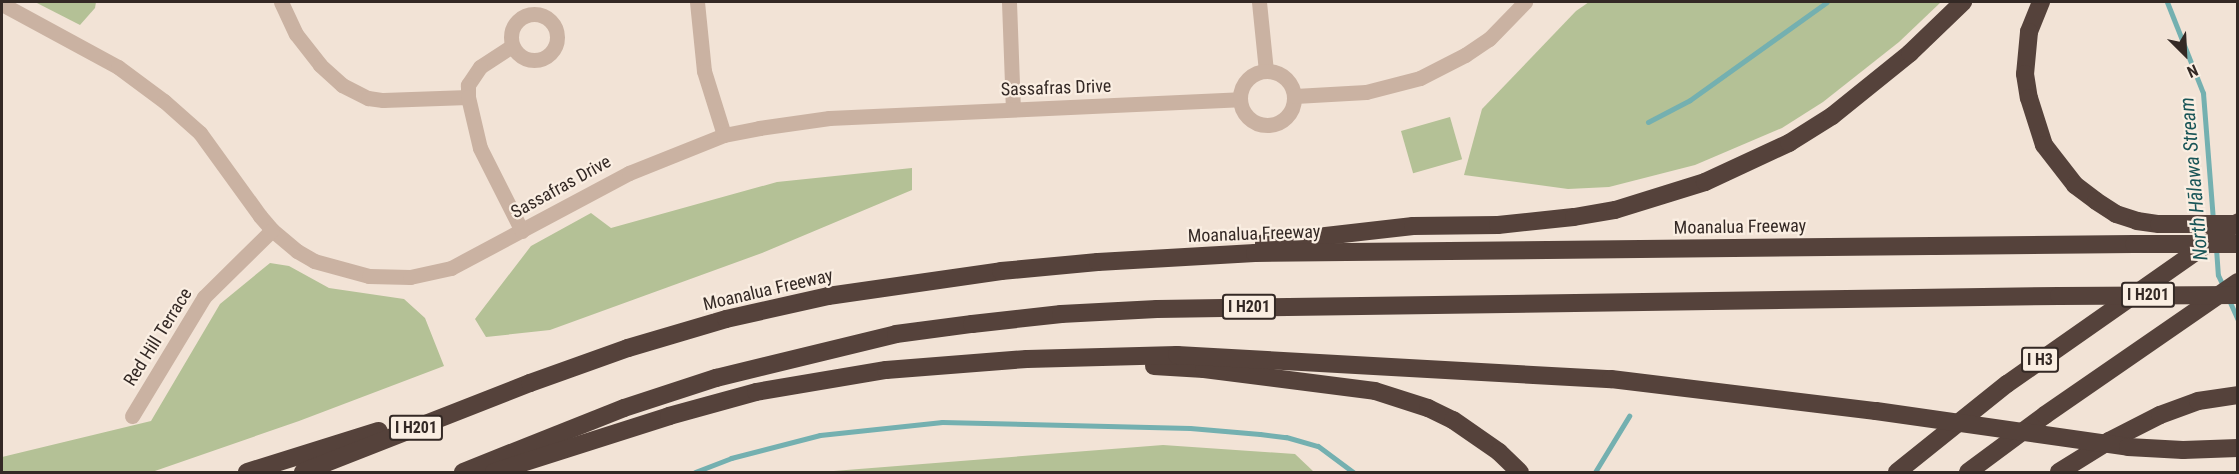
<!DOCTYPE html>
<html>
<head>
<meta charset="utf-8">
<style>
	body { margin:0 }
	#map { position:relative; width:2239px; height:474px; overflow:hidden; background:#f2e3d6; font-family:"Roboto Condensed",sans-serif }
	div>[style] { position:absolute }
	.green>* { inset:0; background:#b4c196; transform-origin:0 0 }
	.stream>* { height:5px; margin:-2.5px; padding:0 2.5px; transform-origin:2.5px; border-radius:2.5px; background:#74b0b0 }
	.minor>* { height:15px; margin:-7.5px; padding:0 7.5px; transform-origin:7.5px; border-radius:7.5px; background:#cab2a2 }
	.minor>.ring { margin:-7.5px; padding:0; box-sizing:content-box; background:none; border:15px solid #cab2a2; border-radius:50% }
	.highway>* { height:18px; margin:-9px; padding:0 9px; transform-origin:9px; border-radius:9px; background:#55423b }
	.highway-bridge>* { height:18px; margin:-9px; padding:0 9px; transform-origin:9px; border-radius:9px; background:#55423b }
	span { translate:-50% -50%; white-space:nowrap; text-align:center; line-height:1.15; -webkit-text-stroke:4.5px #faeee2; paint-order:stroke }
	.shield-label span { padding:2px 4px; background:#faeee2; border:2px solid; border-radius:4px; -webkit-text-stroke-width:0 }
	.shield-label { font-size:16px; color:#342925; font-weight:700 }
	.street-label { font-size:18px; color:#342925 }
	.water-label { font-size:20px; color:#195557; font-style:italic }
	.frame { position:absolute; inset:0; border:3px solid #342925; pointer-events:none }
	.north { position:absolute; left:2155px; top:24px; width:60px; height:60px; -webkit-text-stroke:4px #faeee2; paint-order:stroke; rotate:156deg; font-size:16px; font-weight:700; line-height:24px; text-align:center; color:#342925 }
	.north::after { content:''; display:block; margin:auto; width:21px; height:27px; background:#342925; clip-path:polygon(50% 0,100% 100%,50% 72%,0 100%) }
</style>
</head>
<body>
<div id="map">
	<div class="green">
		<i style="clip-path:polygon(35px 2px,96px 2px,95px 8px,80px 25px)"></i>
		<i style="clip-path:polygon(1589px 2px,1941px 2px,1899px 42px,1823px 102px,1782px 128px,1695px 165px,1609px 187px,1568px 189px,1464px 175px,1482px 109px,1576px 11px)"></i>
		<i style="left:1450px;top:117px;width:44px;height:51px;rotate:74deg"></i>
		<i style="clip-path:polygon(912px 168px,912px 190px,762px 253px,550px 330px,486px 337px,475px 319px,531px 246px,591px 213px,611px 228px,777px 182px)"></i>
		<i style="clip-path:polygon(270px 263px,289px 266px,329px 288px,404px 299px,425px 318px,444px 366px,299px 421px,152px 472px,2px 472px,2px 457px,151px 421px,220px 304px)"></i>
		<i style="clip-path:polygon(1163px 445px,1295px 454px,1314px 472px,821px 472px)"></i>
	</div>
	<div class="stream">
		<i style="left:2167px;top:2px;width:98px;rotate:68.4deg"></i>
		<i style="left:2203px;top:93px;width:128px;rotate:85.5deg"></i>
		<i style="left:1648px;top:122px;width:47px;rotate:-27.6deg"></i>
		<i style="left:1690px;top:100px;width:168px;rotate:-35.6deg"></i>
		<i style="left:2216px;top:248px;width:27px;rotate:86deg"></i>
		<i style="left:2218px;top:275px;width:14px;rotate:65deg"></i>
		<i style="left:2229px;top:300px;width:22px;rotate:66deg"></i>
		<i style="left:695px;top:472px;width:39px;rotate:-21deg"></i>
		<i style="left:731px;top:458px;width:92px;rotate:-14.5deg"></i>
		<i style="left:820px;top:435px;width:123px;rotate:-6.1deg"></i>
		<i style="left:942px;top:422px;width:248px;rotate:1.4deg"></i>
		<i style="left:1190px;top:428px;width:70px;rotate:4.9deg"></i>
		<i style="left:1260px;top:434px;width:26px;rotate:7deg"></i>
		<i style="left:1286px;top:437px;width:33px;rotate:16deg"></i>
		<i style="left:1318px;top:446px;width:44px;rotate:36.6deg"></i>
		<i style="left:1595px;top:472px;width:66px;rotate:-58.7deg"></i>
	</div>
	<div class="minor">
		<i style="left:281px;top:2px;width:35px;rotate:65deg"></i>
		<i style="left:296px;top:34px;width:39px;rotate:52deg"></i>
		<i style="left:320px;top:65px;width:30px;rotate:42deg"></i>
		<i style="left:342px;top:85px;width:29px;rotate:27deg"></i>
		<i style="left:368px;top:98px;width:15px;rotate:8deg"></i>
		<i style="left:383px;top:100px;width:85px;rotate:-2deg"></i>
		<i style="left:697px;top:2px;width:69px;rotate:84.2deg"></i>
		<i style="left:704px;top:71px;width:67px;rotate:72.6deg"></i>
		<i style="left:1009px;top:2px;width:107px;rotate:87.9deg"></i>
		<i style="left:1259px;top:2px;width:69px;rotate:84.2deg"></i>
		<i style="left:2px;top:4px;width:132px;rotate:28.5deg"></i>
		<i style="left:118px;top:67px;width:57px;rotate:36.5deg"></i>
		<i style="left:164px;top:101px;width:48px;rotate:41.6deg"></i>
		<i style="left:200px;top:133px;width:102px;rotate:54.1deg"></i>
		<i style="left:260px;top:216px;width:18px;rotate:49deg"></i>
		<i style="left:272px;top:230px;width:33px;rotate:40deg"></i>
		<i style="left:297px;top:251px;width:20px;rotate:30deg"></i>
		<i style="left:314px;top:261px;width:57px;rotate:15.3deg"></i>
		<i style="left:369px;top:276px;width:41px;rotate:1.4deg"></i>
		<i style="left:410px;top:277px;width:42px;rotate:-12.4deg"></i>
		<i style="left:451px;top:268px;width:202px;rotate:-28.1deg"></i>
		<i style="left:629px;top:173px;width:102px;rotate:-21.8deg"></i>
		<i style="left:724px;top:135px;width:36px;rotate:-11deg"></i>
		<i style="left:759px;top:128px;width:71px;rotate:-8.1deg"></i>
		<i style="left:829px;top:118px;width:411px;rotate:-2.6deg"></i>
		<i class="ring" style="left:511px;top:14px;width:31px;height:31px"></i>
		<i style="left:512px;top:46px;width:38px;rotate:147deg"></i>
		<i style="left:480px;top:67px;width:22px;rotate:124deg"></i>
		<i style="left:468px;top:85px;width:12px;rotate:90deg"></i>
		<i style="left:468px;top:97px;width:52px;rotate:76.8deg"></i>
		<i style="left:480px;top:148px;width:93px;rotate:63.2deg"></i>
		<i class="ring" style="left:1240px;top:71px;width:39px;height:39px"></i>
		<i style="left:1295px;top:96px;width:71px;rotate:-3.2deg"></i>
		<i style="left:1366px;top:92px;width:56px;rotate:-14.5deg"></i>
		<i style="left:1420px;top:78px;width:51px;rotate:-27.1deg"></i>
		<i style="left:1465px;top:55px;width:29px;rotate:-34deg"></i>
		<i style="left:1489px;top:39px;width:52px;rotate:-45.8deg"></i>
		<i style="left:132px;top:416px;width:139px;rotate:-58.8deg"></i>
		<i style="left:204px;top:297px;width:95px;rotate:-44.6deg"></i>
	</div>
	<div class="highway">
		<i style="left:2041px;top:2px;width:32px;rotate:112deg"></i>
		<i style="left:2029px;top:32px;width:42px;rotate:95.4deg"></i>
		<i style="left:2025px;top:74px;width:24px;rotate:81deg"></i>
		<i style="left:2029px;top:98px;width:49px;rotate:72.3deg"></i>
		<i style="left:2044px;top:145px;width:51px;rotate:52.2deg"></i>
		<i style="left:2075px;top:185px;width:26px;rotate:37deg"></i>
		<i style="left:2096px;top:201px;width:24px;rotate:33deg"></i>
		<i style="left:2116px;top:214px;width:22px;rotate:18deg"></i>
		<i style="left:2137px;top:221px;width:22px;rotate:8deg"></i>
		<i style="left:1264px;top:243px;width:150px;rotate:-6.5deg"></i>
		<i style="left:1413px;top:226px;width:85px;rotate:-0.7deg"></i>
		<i style="left:1498px;top:225px;width:76px;rotate:-6deg"></i>
		<i style="left:1574px;top:217px;width:42px;rotate:-9.7deg"></i>
		<i style="left:1615px;top:210px;width:94px;rotate:-17.3deg"></i>
		<i style="left:1705px;top:182px;width:93px;rotate:-24.9deg"></i>
		<i style="left:1789px;top:143px;width:51px;rotate:-32.1deg"></i>
		<i style="left:1832px;top:116px;width:100px;rotate:-38.9deg"></i>
		<i style="left:1910px;top:53px;width:74px;rotate:-43.9deg"></i>
		<i style="left:1154px;top:366px;width:50px;rotate:3.4deg"></i>
		<i style="left:1204px;top:369px;width:172px;rotate:7.3deg"></i>
		<i style="left:1375px;top:391px;width:56px;rotate:17.8deg"></i>
		<i style="left:1428px;top:408px;width:28px;rotate:26deg"></i>
		<i style="left:1453px;top:420px;width:56px;rotate:34.8deg"></i>
		<i style="left:1499px;top:452px;width:29px;rotate:44deg"></i>
		<i style="left:247px;top:472px;width:138px;rotate:-17.3deg"></i>
		<i style="left:303px;top:472px;width:244px;rotate:-21.4deg"></i>
		<i style="left:530px;top:383px;width:104px;rotate:-19.7deg"></i>
		<i style="left:628px;top:348px;width:102px;rotate:-16.5deg"></i>
		<i style="left:726px;top:319px;width:105px;rotate:-12.7deg"></i>
		<i style="left:828px;top:296px;width:175px;rotate:-8.2deg"></i>
		<i style="left:1001px;top:271px;width:97px;rotate:-5.3deg"></i>
		<i style="left:1098px;top:262px;width:157px;rotate:-3.3deg"></i>
		<i style="left:1255px;top:253px;width:879px;rotate:-0.59deg"></i>
		<i style="left:463px;top:472px;width:173px;rotate:-21.7deg"></i>
		<i style="left:624px;top:408px;width:97px;rotate:-18.1deg"></i>
		<i style="left:716px;top:378px;width:185px;rotate:-13.7deg"></i>
		<i style="left:896px;top:334px;width:77px;rotate:-7.5deg"></i>
		<i style="left:972px;top:324px;width:90px;rotate:-6.4deg"></i>
		<i style="left:1061px;top:314px;width:96px;rotate:-3deg"></i>
		<i style="left:1157px;top:309px;width:902px;rotate:-0.83deg"></i>
		<i style="left:494px;top:472px;width:184px;rotate:-17.7deg"></i>
		<i style="left:669px;top:416px;width:90px;rotate:-15.4deg"></i>
		<i style="left:756px;top:392px;width:132px;rotate:-9.6deg"></i>
		<i style="left:886px;top:370px;width:141px;rotate:-4.5deg"></i>
		<i style="left:1027px;top:359px;width:150px;rotate:-1.5deg"></i>
		<i style="left:1177px;top:355px;width:435px;rotate:3.2deg"></i>
		<i style="left:1611px;top:379px;width:267px;rotate:6.9deg"></i>
		<i style="left:1897px;top:472px;width:141px;rotate:-38.7deg"></i>
		<i style="left:2007px;top:384px;width:282px;rotate:-35deg"></i>
		<i style="left:1968px;top:472px;width:96px;rotate:-36.5deg"></i>
		<i style="left:2045px;top:415px;width:234px;rotate:-34.6deg"></i>
		<i style="left:2059px;top:472px;width:59px;rotate:-31.8deg"></i>
		<i style="left:2109px;top:441px;width:57px;rotate:-27deg"></i>
		<i style="left:2160px;top:415px;width:40px;rotate:-20.2deg"></i>
		<i style="left:2198px;top:401px;width:40px;rotate:-8.5deg"></i>
	</div>
	<div class="highway-bridge">
		<i style="left:2159px;top:224px;width:79px"></i>
		<i style="left:2134px;top:244px;width:104px"></i>
		<i style="left:2059px;top:296px;width:179px;rotate:-0.3deg"></i>
		<i style="left:1876px;top:411px;width:255px;rotate:8.1deg"></i>
		<i style="left:2128px;top:447px;width:55px;rotate:3.1deg"></i>
		<i style="left:2183px;top:450px;width:55px;rotate:-2.1deg"></i>
	</div>
	<div class="shield-label">
		<span style="left:2148px;top:295px">I H201</span>
		<span style="left:1249px;top:307px">I H201</span>
		<span style="left:2040px;top:360px">I H3</span>
		<span style="left:416px;top:428px">I H201</span>
	</div>
	<div class="street-label">
		<span style="left:1056px;top:88px;rotate:-2deg">Sassafras Drive</span>
		<span style="left:561px;top:187px;rotate:-29deg">Sassafras Drive</span>
		<span style="left:1740px;top:227px;rotate:-1deg">Moanalua Freeway</span>
		<span style="left:1254px;top:234px;rotate:-2deg">Moanalua Freeway</span>
		<span style="left:768px;top:290px;rotate:-13deg">Moanalua Freeway</span>
		<span style="left:158px;top:337px;rotate:-58deg">Red Hill Terrace</span>
	</div>
	<div class="water-label">
		<span style="left:2194px;top:179px;rotate:-95deg">North Hālawa Stream</span>
	</div>
	<div class="frame"></div>
	<div class="north">N</div>
</div>
</body>
</html>
